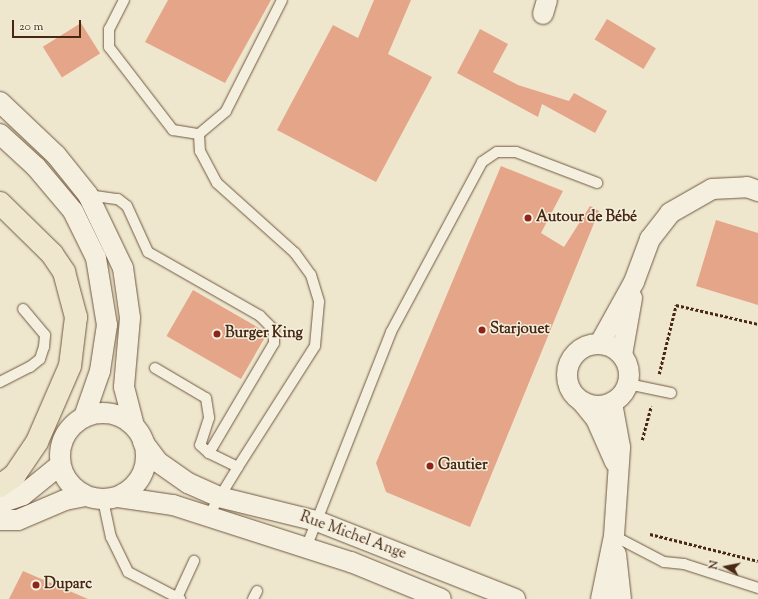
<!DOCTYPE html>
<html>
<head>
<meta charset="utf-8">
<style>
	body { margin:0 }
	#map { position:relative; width:758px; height:599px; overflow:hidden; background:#eee7cd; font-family:"Sorts Mill Goudy",serif }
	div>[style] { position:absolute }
	.building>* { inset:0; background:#e5a589; transform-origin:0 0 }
	.path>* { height:2.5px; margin-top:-1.25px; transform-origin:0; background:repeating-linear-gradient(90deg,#482813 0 3px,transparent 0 5px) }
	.roads { filter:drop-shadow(0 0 1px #725842) drop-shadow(0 0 1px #725842) }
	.lane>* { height:10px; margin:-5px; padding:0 5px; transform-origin:5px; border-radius:5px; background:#f4efde }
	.street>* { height:20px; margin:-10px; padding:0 10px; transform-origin:10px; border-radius:10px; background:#f4efde }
	.street>.ring { margin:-10px; padding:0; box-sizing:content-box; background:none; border:20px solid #f4efde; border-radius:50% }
	.highway>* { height:22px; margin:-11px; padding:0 11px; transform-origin:11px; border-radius:11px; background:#eee7cd }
	.dots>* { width:11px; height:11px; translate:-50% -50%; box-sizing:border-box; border:2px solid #f4efde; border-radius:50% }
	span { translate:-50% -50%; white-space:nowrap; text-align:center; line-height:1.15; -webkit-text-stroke:3px #f4efde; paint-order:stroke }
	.poi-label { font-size:15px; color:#482813; font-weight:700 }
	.left { translate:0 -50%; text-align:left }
	.street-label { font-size:15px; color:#482813 }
	.north { position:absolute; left:706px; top:547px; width:40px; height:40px; -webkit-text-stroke:3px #f4efde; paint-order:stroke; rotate:280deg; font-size:11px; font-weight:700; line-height:16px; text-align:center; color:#482813 }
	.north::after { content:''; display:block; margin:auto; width:14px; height:18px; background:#482813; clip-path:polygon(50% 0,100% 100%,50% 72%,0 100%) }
	.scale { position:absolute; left:12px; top:20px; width:69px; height:18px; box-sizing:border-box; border:2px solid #482813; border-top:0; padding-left:5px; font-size:12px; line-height:14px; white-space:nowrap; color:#482813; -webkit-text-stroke:3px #f4efde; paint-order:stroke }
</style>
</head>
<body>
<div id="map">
	<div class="building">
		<i style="clip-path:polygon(168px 0,271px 0,225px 83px,145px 42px)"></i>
		<i style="clip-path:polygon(374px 0,411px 0,388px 54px,432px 77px,376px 182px,277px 130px,333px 25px,358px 38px)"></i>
		<i style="left:607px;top:19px;width:57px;height:24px;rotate:31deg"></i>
		<i style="left:81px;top:23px;width:36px;height:45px;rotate:58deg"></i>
		<i style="clip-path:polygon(480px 29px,508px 44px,493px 72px,518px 85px,569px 101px,574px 93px,607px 111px,595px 133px,542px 104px,538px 117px,457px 73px)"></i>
		<i style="clip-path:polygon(501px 166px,563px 191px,541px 233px,564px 247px,590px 206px,599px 211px,470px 527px,386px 492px,376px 463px)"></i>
		<i style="clip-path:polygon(716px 220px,758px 233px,758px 305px,696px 286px)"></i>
		<i style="left:193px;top:290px;width:86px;height:53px;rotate:30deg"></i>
		<i style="clip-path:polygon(23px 571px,88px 599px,9px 599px)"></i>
	</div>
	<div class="path">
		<i style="left:659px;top:374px;width:71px;rotate:-76.2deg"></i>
		<i style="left:676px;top:305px;width:84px;rotate:13deg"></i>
		<i style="left:642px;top:440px;width:35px;rotate:-75deg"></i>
		<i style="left:650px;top:534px;width:111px;rotate:14deg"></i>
	</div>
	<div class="roads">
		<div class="lane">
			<i style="left:124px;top:0;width:33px;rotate:117deg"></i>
			<i style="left:109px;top:29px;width:18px;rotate:90deg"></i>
			<i style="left:109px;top:47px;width:105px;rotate:52.4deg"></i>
			<i style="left:173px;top:130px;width:26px;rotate:9deg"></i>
			<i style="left:199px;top:134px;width:35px;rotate:-40deg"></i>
			<i style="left:226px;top:111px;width:124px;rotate:-63.2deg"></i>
			<i style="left:199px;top:134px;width:17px;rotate:87deg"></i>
			<i style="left:200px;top:151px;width:36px;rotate:62deg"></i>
			<i style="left:217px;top:183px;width:105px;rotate:41.9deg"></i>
			<i style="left:295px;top:253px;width:27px;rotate:54deg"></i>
			<i style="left:311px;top:275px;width:28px;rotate:73deg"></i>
			<i style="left:319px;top:302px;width:44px;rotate:95.2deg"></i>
			<i style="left:315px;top:346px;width:143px;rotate:122.5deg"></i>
			<i style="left:88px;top:195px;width:30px;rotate:8deg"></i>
			<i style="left:118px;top:199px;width:11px;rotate:38deg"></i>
			<i style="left:127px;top:206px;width:51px;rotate:65.5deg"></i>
			<i style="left:148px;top:252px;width:129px;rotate:29.7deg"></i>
			<i style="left:260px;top:316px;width:20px;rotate:45deg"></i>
			<i style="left:274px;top:330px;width:13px;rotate:90deg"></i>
			<i style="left:274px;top:343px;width:128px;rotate:120.6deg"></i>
			<i style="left:209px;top:453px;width:32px;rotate:26deg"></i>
			<i style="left:238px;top:467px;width:60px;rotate:121.3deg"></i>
			<i style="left:155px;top:368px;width:59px;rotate:30.5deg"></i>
			<i style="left:206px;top:398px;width:20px;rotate:81deg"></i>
			<i style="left:209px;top:418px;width:28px;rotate:108deg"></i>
			<i style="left:200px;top:445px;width:12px;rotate:42deg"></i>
			<i style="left:0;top:382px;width:34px;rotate:-27deg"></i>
			<i style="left:30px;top:367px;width:13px;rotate:-39deg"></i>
			<i style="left:40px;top:359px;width:13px;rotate:-72deg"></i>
			<i style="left:44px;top:347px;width:12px;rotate:-85deg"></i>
			<i style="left:45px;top:335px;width:34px;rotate:-130deg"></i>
			<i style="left:628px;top:384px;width:44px;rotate:11.8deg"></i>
			<i style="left:103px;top:500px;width:38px;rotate:78deg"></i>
			<i style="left:111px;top:537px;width:39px;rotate:64deg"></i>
			<i style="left:128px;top:572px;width:59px;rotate:27.4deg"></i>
			<i style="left:614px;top:536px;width:56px;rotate:27.5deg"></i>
			<i style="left:664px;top:562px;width:20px;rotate:6deg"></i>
			<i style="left:684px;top:564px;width:78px;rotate:18deg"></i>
			<i style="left:306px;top:548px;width:232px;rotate:-68.5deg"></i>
			<i style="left:391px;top:332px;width:193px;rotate:-61.8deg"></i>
			<i style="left:482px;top:162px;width:18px;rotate:-34deg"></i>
			<i style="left:497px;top:152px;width:19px"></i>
			<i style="left:516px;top:152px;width:87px;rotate:20.9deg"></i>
			<i style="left:177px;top:598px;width:41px;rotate:-65.3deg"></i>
			<i style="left:253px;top:599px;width:9px;rotate:-63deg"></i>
		</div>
		<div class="street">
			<i style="left:543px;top:14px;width:15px;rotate:-74deg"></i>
			<i style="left:0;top:102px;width:77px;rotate:43.4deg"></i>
			<i style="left:56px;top:155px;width:51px;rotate:51.3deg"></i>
			<i style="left:88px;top:195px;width:81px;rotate:64.4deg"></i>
			<i style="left:123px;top:268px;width:50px;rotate:82deg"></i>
			<i style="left:130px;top:318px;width:69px;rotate:95deg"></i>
			<i style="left:124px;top:387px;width:40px;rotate:75.6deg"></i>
			<i style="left:0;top:134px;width:49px;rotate:42.5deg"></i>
			<i style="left:36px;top:167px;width:57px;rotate:49.9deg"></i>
			<i style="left:73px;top:211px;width:52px;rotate:63.9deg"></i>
			<i style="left:96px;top:258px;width:68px;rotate:80.7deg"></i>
			<i style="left:107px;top:325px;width:47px;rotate:98.7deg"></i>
			<i style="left:100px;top:371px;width:49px;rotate:109.2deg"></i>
			<i style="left:600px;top:343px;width:70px;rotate:-60.9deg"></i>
			<i style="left:634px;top:282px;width:46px;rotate:-69.6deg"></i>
			<i style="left:650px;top:239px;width:33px;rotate:-52deg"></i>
			<i style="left:670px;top:213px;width:48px;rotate:-29.7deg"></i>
			<i style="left:712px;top:189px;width:35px;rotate:-3deg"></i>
			<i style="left:747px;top:187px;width:12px;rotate:20deg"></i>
			<i class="ring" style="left:567px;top:344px;width:42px;height:42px"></i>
			<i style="left:622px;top:355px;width:58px;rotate:-80deg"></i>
			<i style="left:583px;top:403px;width:21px;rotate:51deg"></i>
			<i style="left:596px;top:419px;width:47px;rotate:66.2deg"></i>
			<i class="ring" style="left:60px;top:413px;width:66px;height:66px"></i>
			<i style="left:143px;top:442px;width:25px;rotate:53deg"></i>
			<i style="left:158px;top:462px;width:37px;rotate:35deg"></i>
			<i style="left:188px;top:483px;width:34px;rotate:24deg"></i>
			<i style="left:219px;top:497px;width:101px;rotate:13.8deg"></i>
			<i style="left:317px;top:521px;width:213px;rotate:21.5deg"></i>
			<i style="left:118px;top:497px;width:56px;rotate:8.3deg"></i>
			<i style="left:173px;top:505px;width:187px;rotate:17.8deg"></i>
			<i style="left:351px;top:562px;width:97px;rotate:22.3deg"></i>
			<i style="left:0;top:503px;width:24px;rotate:-19deg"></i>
			<i style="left:23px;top:495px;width:48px;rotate:-39deg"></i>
			<i style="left:0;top:520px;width:18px"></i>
			<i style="left:18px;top:520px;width:51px;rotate:-23.1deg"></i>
			<i style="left:65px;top:500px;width:21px;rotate:-11deg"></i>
			<i style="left:616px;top:554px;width:45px;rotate:83.7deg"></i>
			<i style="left:601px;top:599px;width:64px;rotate:-78.3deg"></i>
			<i style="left:614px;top:536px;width:89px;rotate:-86.1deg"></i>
			<i style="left:620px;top:447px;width:45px;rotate:-100.3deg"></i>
		</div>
		<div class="highway">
			<i style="left:0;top:203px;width:73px;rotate:44.4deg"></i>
			<i style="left:52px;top:254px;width:22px;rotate:56deg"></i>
			<i style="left:64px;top:272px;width:47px;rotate:75.1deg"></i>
			<i style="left:76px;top:317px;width:49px;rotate:97deg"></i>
			<i style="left:70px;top:366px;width:83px;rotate:113.5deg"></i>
			<i style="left:37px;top:442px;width:40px;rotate:124deg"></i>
			<i style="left:15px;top:475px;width:19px;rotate:144deg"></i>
		</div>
	</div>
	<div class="dots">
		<i style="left:528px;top:218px;background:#8f2418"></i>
		<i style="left:482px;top:330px;background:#8f2418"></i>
		<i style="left:217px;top:334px;background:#8f2418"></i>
		<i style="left:430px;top:466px;background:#8f2418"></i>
		<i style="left:36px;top:585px;background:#8f2418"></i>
	</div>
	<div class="poi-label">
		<span class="left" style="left:536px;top:218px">Autour de Bébé</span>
		<span class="left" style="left:490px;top:330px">Starjouet</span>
		<span class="left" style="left:225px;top:334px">Burger King</span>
		<span class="left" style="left:438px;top:466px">Gautier</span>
		<span class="left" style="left:44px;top:585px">Duparc</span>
	</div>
	<div class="street-label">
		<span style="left:353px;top:536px;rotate:20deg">Rue Michel Ange</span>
	</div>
	<div class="north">N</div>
	<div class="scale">20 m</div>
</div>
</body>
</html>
